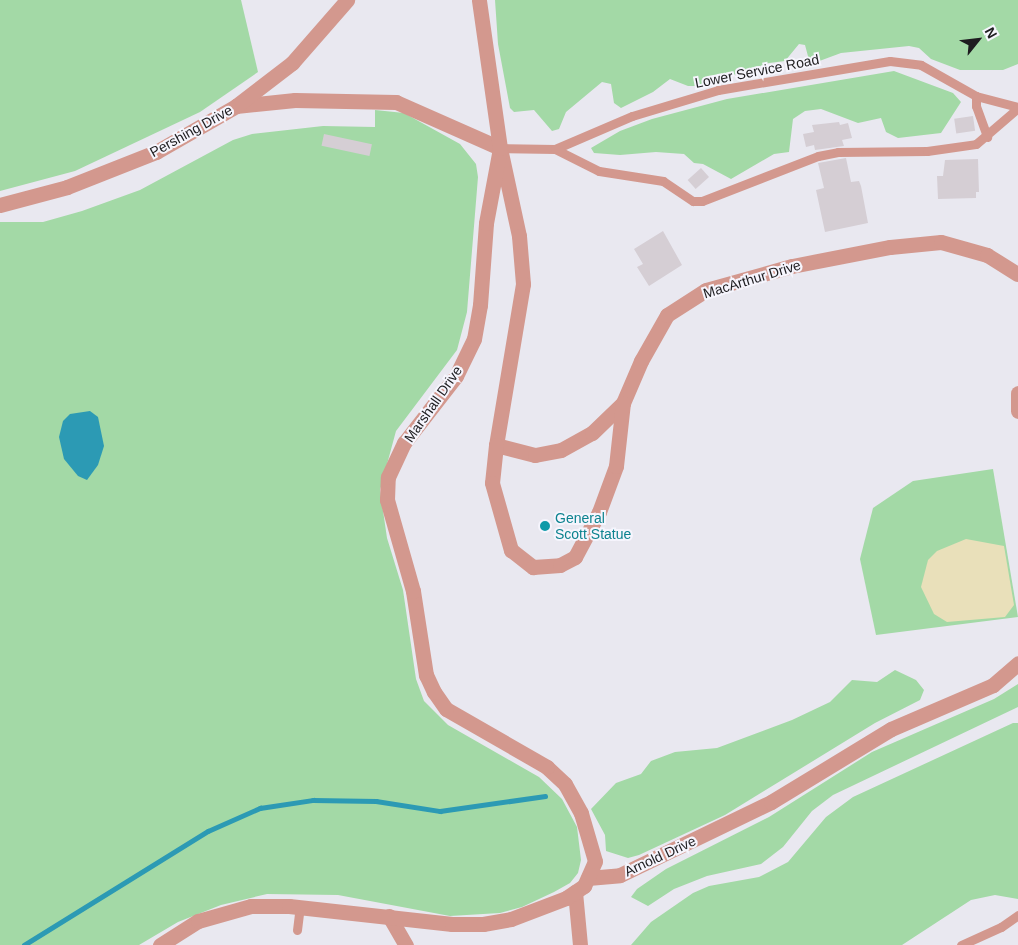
<!DOCTYPE html>
<html>
<head>
<meta charset="utf-8">
<style>
	body { margin:0 }
	#map { position:relative; width:1018px; height:945px; overflow:hidden; background:#e9e8f0; font-family:Arial,sans-serif }
	div>[style] { position:absolute }
	.green>* { inset:0; background:#a3d9a6 }
	.sand>* { inset:0; background:#e9e0ba }
	.water>* { inset:0; background:#2c9ab4 }
	.stream>* { height:4.5px; margin:-2.25px; padding:0 2.25px; transform-origin:2.25px; border-radius:2.25px; background:#2c9ab4 }
	.building>* { inset:0; background:#d5ced4; transform-origin:0 0 }
	.service>* { height:9px; margin:-4.5px; padding:0 4.5px; transform-origin:4.5px; border-radius:4.5px; background:#d3988e }
	.minor>* { height:15px; margin:-7.5px; padding:0 7.5px; transform-origin:7.5px; border-radius:7.5px; background:#d3988e }
	.dots>* { width:14px; height:14px; translate:-50% -50%; box-sizing:border-box; border:2px solid #f6f5fd; border-radius:50% }
	span { translate:-50% -50%; white-space:nowrap; text-align:center; line-height:1.15; -webkit-text-stroke:4px #f6f5fd; paint-order:stroke }
	.street-label { font-size:14px; color:#1e1d20 }
	.culture-label { font-size:14px; color:#0d838f }
	.left { translate:0 -50%; text-align:left }
	.north { position:absolute; left:953px; top:15px; width:50px; height:50px; -webkit-text-stroke:4px #f6f5fd; paint-order:stroke; rotate:61deg; font-size:14px; font-weight:700; line-height:20px; text-align:center; color:#1e1d20 }
	.north::after { content:''; display:block; margin:auto; width:18px; height:22px; background:#1e1d20; clip-path:polygon(50% 0,100% 100%,50% 72%,0 100%) }
</style>
</head>
<body>
<div id="map">
	<div class="green">
		<i style="clip-path:polygon(0 0,241px 0,258px 72px,200px 112px,75px 171px,0 191px)"></i>
		<i style="clip-path:polygon(495px 0,1018px 0,1018px 64px,1003px 70px,960px 70px,931px 59px,919px 48px,909px 46px,841px 53px,814px 63px,809px 60px,805px 45px,799px 44px,785px 61px,769px 63px,700px 86px,688px 86px,670px 79px,653px 92px,621px 108px,614px 103px,611px 84px,602px 82px,566px 112px,559px 129px,552px 131px,534px 110px,514px 112px,510px 108px,498px 44px)"></i>
		<i style="clip-path:polygon(894px 71px,953px 93px,961px 102px,941px 133px,898px 138px,886px 132px,881px 118px,858px 123px,821px 109px,805px 111px,793px 119px,789px 152px,774px 154px,731px 179px,703px 164px,694px 163px,684px 154px,656px 152px,620px 155px,594px 153px,591px 148px,620px 131px,652px 119px,727px 99px)"></i>
		<i style="clip-path:polygon(375px 110px,404px 113px,460px 144px,476px 164px,478px 177px,467px 312px,457px 350px,396px 431px,380px 490px,387px 538px,403px 590px,416px 679px,424px 701px,448px 725px,539px 777px,562px 799px,577px 827px,581px 860px,578px 873px,570px 883px,554px 892px,522px 907px,500px 913px,450px 916px,338px 895px,267px 894px,221px 905px,178px 922px,139px 945px,0 945px,0 222px,43px 222px,82px 211px,140px 190px,233px 140px,252px 134px,323px 126px,375px 127px)"></i>
		<i style="clip-path:polygon(993px 469px,1018px 617px,876px 635px,860px 559px,873px 508px,913px 481px)"></i>
		<i style="clip-path:polygon(895px 670px,916px 680px,924px 690px,920px 700px,875px 723px,725px 815px,639px 855px,628px 858px,606px 851px,605px 835px,591px 809px,616px 783px,641px 774px,651px 761px,675px 752px,717px 748px,792px 720px,830px 702px,852px 680px,877px 682px)"></i>
		<i style="clip-path:polygon(1018px 684px,1018px 707px,833px 795px,812px 811px,783px 847px,761px 864px,707px 876px,674px 889px,648px 906px,631px 897px,637px 889px,666px 869px,769px 817px,872px 752px,994px 699px)"></i>
		<i style="clip-path:polygon(1013px 723px,1018px 723px,1018px 899px,995px 895px,971px 900px,902px 945px,631px 945px,651px 922px,693px 893px,709px 886px,759px 877px,788px 862px,826px 817px,853px 797px)"></i>
	</div>
	<div class="sand">
		<i style="clip-path:polygon(966px 539px,1004px 546px,1014px 605px,1005px 617px,947px 622px,934px 614px,921px 587px,928px 560px,937px 551px)"></i>
	</div>
	<div class="water">
		<i style="clip-path:polygon(90px 411px,98px 417px,104px 446px,98px 465px,87px 480px,78px 476px,64px 459px,59px 437px,63px 421px,70px 414px)"></i>
	</div>
	<div class="stream">
		<i style="left:24px;top:945px;width:216px;rotate:-31.8deg"></i>
		<i style="left:208px;top:831px;width:57px;rotate:-23.9deg"></i>
		<i style="left:260px;top:808px;width:54px;rotate:-8.6deg"></i>
		<i style="left:313px;top:800px;width:63px;rotate:0.9deg"></i>
		<i style="left:376px;top:801px;width:65px;rotate:8.9deg"></i>
		<i style="left:440px;top:811px;width:106px;rotate:-8.1deg"></i>
	</div>
	<div class="building">
		<i style="left:973px;top:116px;width:15px;height:19px;rotate:82deg"></i>
		<i style="clip-path:polygon(839px 122px,840px 125px,848px 123px,852px 138px,842px 140px,844px 146px,815px 150px,814px 145px,806px 147px,803px 134px,814px 132px,812px 125px)"></i>
		<i style="left:324px;top:134px;width:49px;height:12px;rotate:12deg"></i>
		<i style="clip-path:polygon(846px 158px,851px 182px,859px 181px,861px 186px,868px 223px,825px 232px,816px 190px,824px 188px,818px 163px)"></i>
		<i style="clip-path:polygon(978px 159px,979px 192px,976px 192px,976px 198px,938px 199px,937px 176px,943px 176px,945px 160px)"></i>
		<i style="left:701px;top:168px;width:12px;height:18px;rotate:48deg"></i>
		<i style="clip-path:polygon(663px 231px,682px 265px,649px 286px,637px 267px,643px 264px,634px 249px)"></i>
	</div>
	<div class="service">
		<i style="left:976px;top:96px;width:10px;rotate:90deg"></i>
		<i style="left:976px;top:106px;width:33px;rotate:70deg"></i>
		<i style="left:500px;top:148px;width:55px;rotate:1deg"></i>
		<i style="left:555px;top:149px;width:84px;rotate:-23.2deg"></i>
		<i style="left:632px;top:116px;width:90px;rotate:-16.8deg"></i>
		<i style="left:718px;top:90px;width:174px;rotate:-9.6deg"></i>
		<i style="left:890px;top:61px;width:31px;rotate:7deg"></i>
		<i style="left:921px;top:65px;width:63px;rotate:29.4deg"></i>
		<i style="left:976px;top:96px;width:43px;rotate:14.7deg"></i>
		<i style="left:555px;top:149px;width:49px;rotate:26.6deg"></i>
		<i style="left:599px;top:171px;width:65px;rotate:8.9deg"></i>
		<i style="left:663px;top:181px;width:36px;rotate:34deg"></i>
		<i style="left:693px;top:201px;width:9px"></i>
		<i style="left:702px;top:201px;width:124px;rotate:-21.2deg"></i>
		<i style="left:818px;top:156px;width:20px;rotate:-11deg"></i>
		<i style="left:838px;top:152px;width:89px;rotate:-0.6deg"></i>
		<i style="left:927px;top:151px;width:49px;rotate:-8.1deg"></i>
		<i style="left:976px;top:144px;width:55px;rotate:-40.6deg"></i>
		<i style="left:297px;top:930px;width:23px;rotate:-83deg"></i>
		<i style="left:961px;top:945px;width:44px;rotate:-24.2deg"></i>
		<i style="left:1001px;top:927px;width:21px;rotate:-35deg"></i>
	</div>
	<div class="minor">
		<i style="left:236px;top:106px;width:59px;rotate:-5.8deg"></i>
		<i style="left:295px;top:100px;width:101px;rotate:1.1deg"></i>
		<i style="left:396px;top:102px;width:114px;rotate:23.9deg"></i>
		<i style="left:500px;top:148px;width:90px;rotate:77.8deg"></i>
		<i style="left:519px;top:236px;width:48px;rotate:85.2deg"></i>
		<i style="left:523px;top:284px;width:163px;rotate:99.5deg"></i>
		<i style="left:496px;top:445px;width:40px;rotate:14.4deg"></i>
		<i style="left:535px;top:455px;width:26px;rotate:-11deg"></i>
		<i style="left:561px;top:450px;width:35px;rotate:-29deg"></i>
		<i style="left:592px;top:433px;width:43px;rotate:-44.1deg"></i>
		<i style="left:623px;top:403px;width:46px;rotate:-66.8deg"></i>
		<i style="left:641px;top:361px;width:53px;rotate:-60.5deg"></i>
		<i style="left:667px;top:315px;width:46px;rotate:-32.7deg"></i>
		<i style="left:706px;top:290px;width:89px;rotate:-15.6deg"></i>
		<i style="left:792px;top:266px;width:100px;rotate:-11deg"></i>
		<i style="left:890px;top:247px;width:51px;rotate:-5.6deg"></i>
		<i style="left:941px;top:242px;width:48px;rotate:15.8deg"></i>
		<i style="left:987px;top:255px;width:36px;rotate:32deg"></i>
		<i style="left:0;top:205px;width:69px;rotate:-15deg"></i>
		<i style="left:67px;top:187px;width:96px;rotate:-21.5deg"></i>
		<i style="left:156px;top:152px;width:92px;rotate:-29.9deg"></i>
		<i style="left:236px;top:106px;width:71px;rotate:-37.5deg"></i>
		<i style="left:292px;top:63px;width:84px;rotate:-48.9deg"></i>
		<i style="left:1018px;top:393px;width:18px;rotate:90deg"></i>
		<i style="left:496px;top:445px;width:38px;rotate:96deg"></i>
		<i style="left:492px;top:483px;width:70px;rotate:74.2deg"></i>
		<i style="left:511px;top:550px;width:28px;rotate:38deg"></i>
		<i style="left:533px;top:567px;width:27px;rotate:-4deg"></i>
		<i style="left:560px;top:565px;width:17px;rotate:-28deg"></i>
		<i style="left:575px;top:557px;width:51px;rotate:-61.9deg"></i>
		<i style="left:599px;top:512px;width:49px;rotate:-69.7deg"></i>
		<i style="left:616px;top:466px;width:63px;rotate:-83.7deg"></i>
		<i style="left:588px;top:878px;width:32px;rotate:-5deg"></i>
		<i style="left:620px;top:875px;width:168px;rotate:-25.8deg"></i>
		<i style="left:771px;top:802px;width:140px;rotate:-31.3deg"></i>
		<i style="left:891px;top:729px;width:111px;rotate:-23.3deg"></i>
		<i style="left:993px;top:685px;width:33px;rotate:-41deg"></i>
		<i style="left:575px;top:892px;width:53px;rotate:84.6deg"></i>
		<i style="left:389px;top:916px;width:34px;rotate:60deg"></i>
		<i style="left:160px;top:945px;width:45px;rotate:-32.3deg"></i>
		<i style="left:198px;top:921px;width:55px;rotate:-15.8deg"></i>
		<i style="left:251px;top:906px;width:38px"></i>
		<i style="left:289px;top:906px;width:164px;rotate:6.3deg"></i>
		<i style="left:452px;top:924px;width:31px"></i>
		<i style="left:483px;top:924px;width:28px;rotate:-10deg"></i>
		<i style="left:511px;top:919px;width:59px;rotate:-20.9deg"></i>
		<i style="left:566px;top:898px;width:22px;rotate:-34deg"></i>
		<i style="left:584px;top:886px;width:27px;rotate:-66deg"></i>
		<i style="left:595px;top:861px;width:50px;rotate:-106.3deg"></i>
		<i style="left:581px;top:813px;width:33px;rotate:-119deg"></i>
		<i style="left:565px;top:784px;width:25px;rotate:-137deg"></i>
		<i style="left:547px;top:767px;width:116px;rotate:-150.1deg"></i>
		<i style="left:446px;top:709px;width:21px;rotate:-125deg"></i>
		<i style="left:434px;top:692px;width:19px;rotate:-115deg"></i>
		<i style="left:426px;top:675px;width:85px;rotate:-98.8deg"></i>
		<i style="left:413px;top:591px;width:95px;rotate:-105.9deg"></i>
		<i style="left:387px;top:500px;width:23px;rotate:-88deg"></i>
		<i style="left:388px;top:477px;width:38px;rotate:-65deg"></i>
		<i style="left:404px;top:443px;width:85px;rotate:-52.2deg"></i>
		<i style="left:456px;top:376px;width:41px;rotate:-64.1deg"></i>
		<i style="left:474px;top:339px;width:35px;rotate:-80deg"></i>
		<i style="left:480px;top:305px;width:82px;rotate:-85.8deg"></i>
		<i style="left:486px;top:223px;width:76px;rotate:-79.4deg"></i>
		<i style="left:500px;top:148px;width:149px;rotate:-98.1deg"></i>
	</div>
	<div class="dots">
		<i style="left:545px;top:526px;background:#0f9aa8"></i>
	</div>
	<div class="street-label">
		<span style="left:757px;top:71px;rotate:-11deg">Lower Service Road</span>
		<span style="left:191px;top:131px;rotate:-29deg">Pershing Drive</span>
		<span style="left:752px;top:279px;rotate:-17deg">MacArthur Drive</span>
		<span style="left:433px;top:404px;rotate:-55deg">Marshall Drive</span>
		<span style="left:660px;top:856px;rotate:-25deg">Arnold Drive</span>
	</div>
	<div class="culture-label">
		<span class="left" style="left:555px;top:526px">General<br>Scott Statue</span>
	</div>
	<div class="north">N</div>
</div>
</body>
</html>
